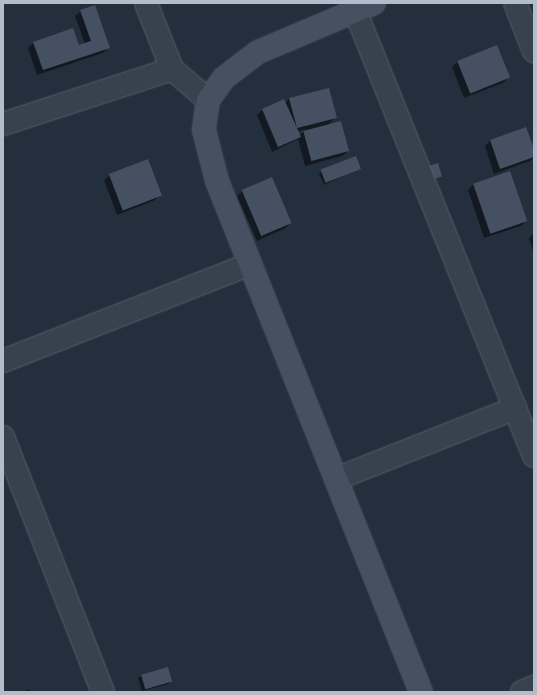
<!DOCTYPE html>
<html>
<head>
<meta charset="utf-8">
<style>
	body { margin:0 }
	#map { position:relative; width:537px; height:695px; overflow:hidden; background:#242f3e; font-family:Manrope,sans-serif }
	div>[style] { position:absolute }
	.shadow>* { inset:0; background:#0007 }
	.building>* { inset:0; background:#455162; transform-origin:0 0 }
	.roads { filter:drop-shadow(0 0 1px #565f6c) drop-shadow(0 0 1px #565f6c) }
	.street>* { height:22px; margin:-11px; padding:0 11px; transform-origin:11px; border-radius:11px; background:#38414e }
	.secondary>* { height:22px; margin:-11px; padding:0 11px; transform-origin:11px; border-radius:11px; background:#465061 }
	span { translate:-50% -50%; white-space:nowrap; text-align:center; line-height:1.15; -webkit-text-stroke:3px #1d2633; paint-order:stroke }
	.frame { position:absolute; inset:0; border:4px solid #b4bcc9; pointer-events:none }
</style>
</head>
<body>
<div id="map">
	<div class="shadow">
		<i style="clip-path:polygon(81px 11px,108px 48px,103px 53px,37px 75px,28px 48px,33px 43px,78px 46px,85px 44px,75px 16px)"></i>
		<i style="clip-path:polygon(458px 61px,508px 78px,503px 83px,464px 98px,452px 67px)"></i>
		<i style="clip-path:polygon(evenodd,289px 99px,336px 117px,327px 126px,348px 151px,342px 156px,305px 166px,298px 139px,272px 152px,257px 115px,262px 110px,285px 103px,289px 99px,306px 129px,299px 136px,297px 132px,306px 129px)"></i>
		<i style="clip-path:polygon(525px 128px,534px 157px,530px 161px,494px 174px,485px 146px,490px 141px)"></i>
		<i style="clip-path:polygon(360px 168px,324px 185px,319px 174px,322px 171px)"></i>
		<i style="clip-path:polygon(110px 175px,160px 195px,155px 200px,117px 215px,104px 180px)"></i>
		<i style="clip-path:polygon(474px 184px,526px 221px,521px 226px,484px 238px,468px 190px)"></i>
		<i style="clip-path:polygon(243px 191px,291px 222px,286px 228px,257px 241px,237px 196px)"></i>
		<i style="clip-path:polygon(534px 233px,534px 255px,529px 238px)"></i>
		<i style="clip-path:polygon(168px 668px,171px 681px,168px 684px,142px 691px,138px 678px,141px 676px)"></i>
		<i style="clip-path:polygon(30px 689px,31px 692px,22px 692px)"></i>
	</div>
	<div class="building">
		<i style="clip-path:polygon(95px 5px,110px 48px,43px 70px,33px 42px,73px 28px,79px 45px,91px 41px,80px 10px)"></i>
		<i style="left:497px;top:45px;width:35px;height:43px;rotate:68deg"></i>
		<i style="clip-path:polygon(329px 88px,337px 118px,297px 128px,301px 137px,278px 147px,262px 109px,284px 99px,297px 128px,289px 98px)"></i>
		<i style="left:341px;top:121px;width:31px;height:39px;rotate:75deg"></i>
		<i style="clip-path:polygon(526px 127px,534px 149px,534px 157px,500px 169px,490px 140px)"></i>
		<i style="left:356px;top:156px;width:14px;height:38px;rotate:69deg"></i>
		<i style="left:148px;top:159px;width:39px;height:42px;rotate:69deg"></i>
		<i style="left:438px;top:163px;width:14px;height:15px;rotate:73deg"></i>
		<i style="left:510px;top:171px;width:53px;height:39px;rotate:71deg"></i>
		<i style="left:272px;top:177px;width:50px;height:33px;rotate:67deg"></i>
		<i style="left:168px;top:667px;width:15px;height:28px;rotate:74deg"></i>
	</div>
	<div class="roads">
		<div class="street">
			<i style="left:146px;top:3px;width:71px;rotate:68.5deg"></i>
			<i style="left:172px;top:69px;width:48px;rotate:40.7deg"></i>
			<i style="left:352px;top:3px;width:488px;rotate:68.1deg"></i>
			<i style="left:515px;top:3px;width:52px;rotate:68.4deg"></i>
			<i style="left:3px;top:124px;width:178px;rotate:-18deg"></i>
			<i style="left:3px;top:361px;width:265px;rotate:-21.4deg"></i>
			<i style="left:3px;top:437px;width:274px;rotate:68.6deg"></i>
			<i style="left:336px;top:479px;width:193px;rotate:-21.6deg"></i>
			<i style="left:522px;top:692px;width:13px;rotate:-23deg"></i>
		</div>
		<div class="secondary">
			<i style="left:374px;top:3px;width:126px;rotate:157.1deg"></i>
			<i style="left:258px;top:52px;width:43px;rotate:142.6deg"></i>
			<i style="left:224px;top:78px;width:27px;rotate:126deg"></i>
			<i style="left:208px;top:100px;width:30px;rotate:98deg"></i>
			<i style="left:204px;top:130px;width:53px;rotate:75.7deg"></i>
			<i style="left:217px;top:181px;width:550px;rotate:68.24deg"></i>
		</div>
	</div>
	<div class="frame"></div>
</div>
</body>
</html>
